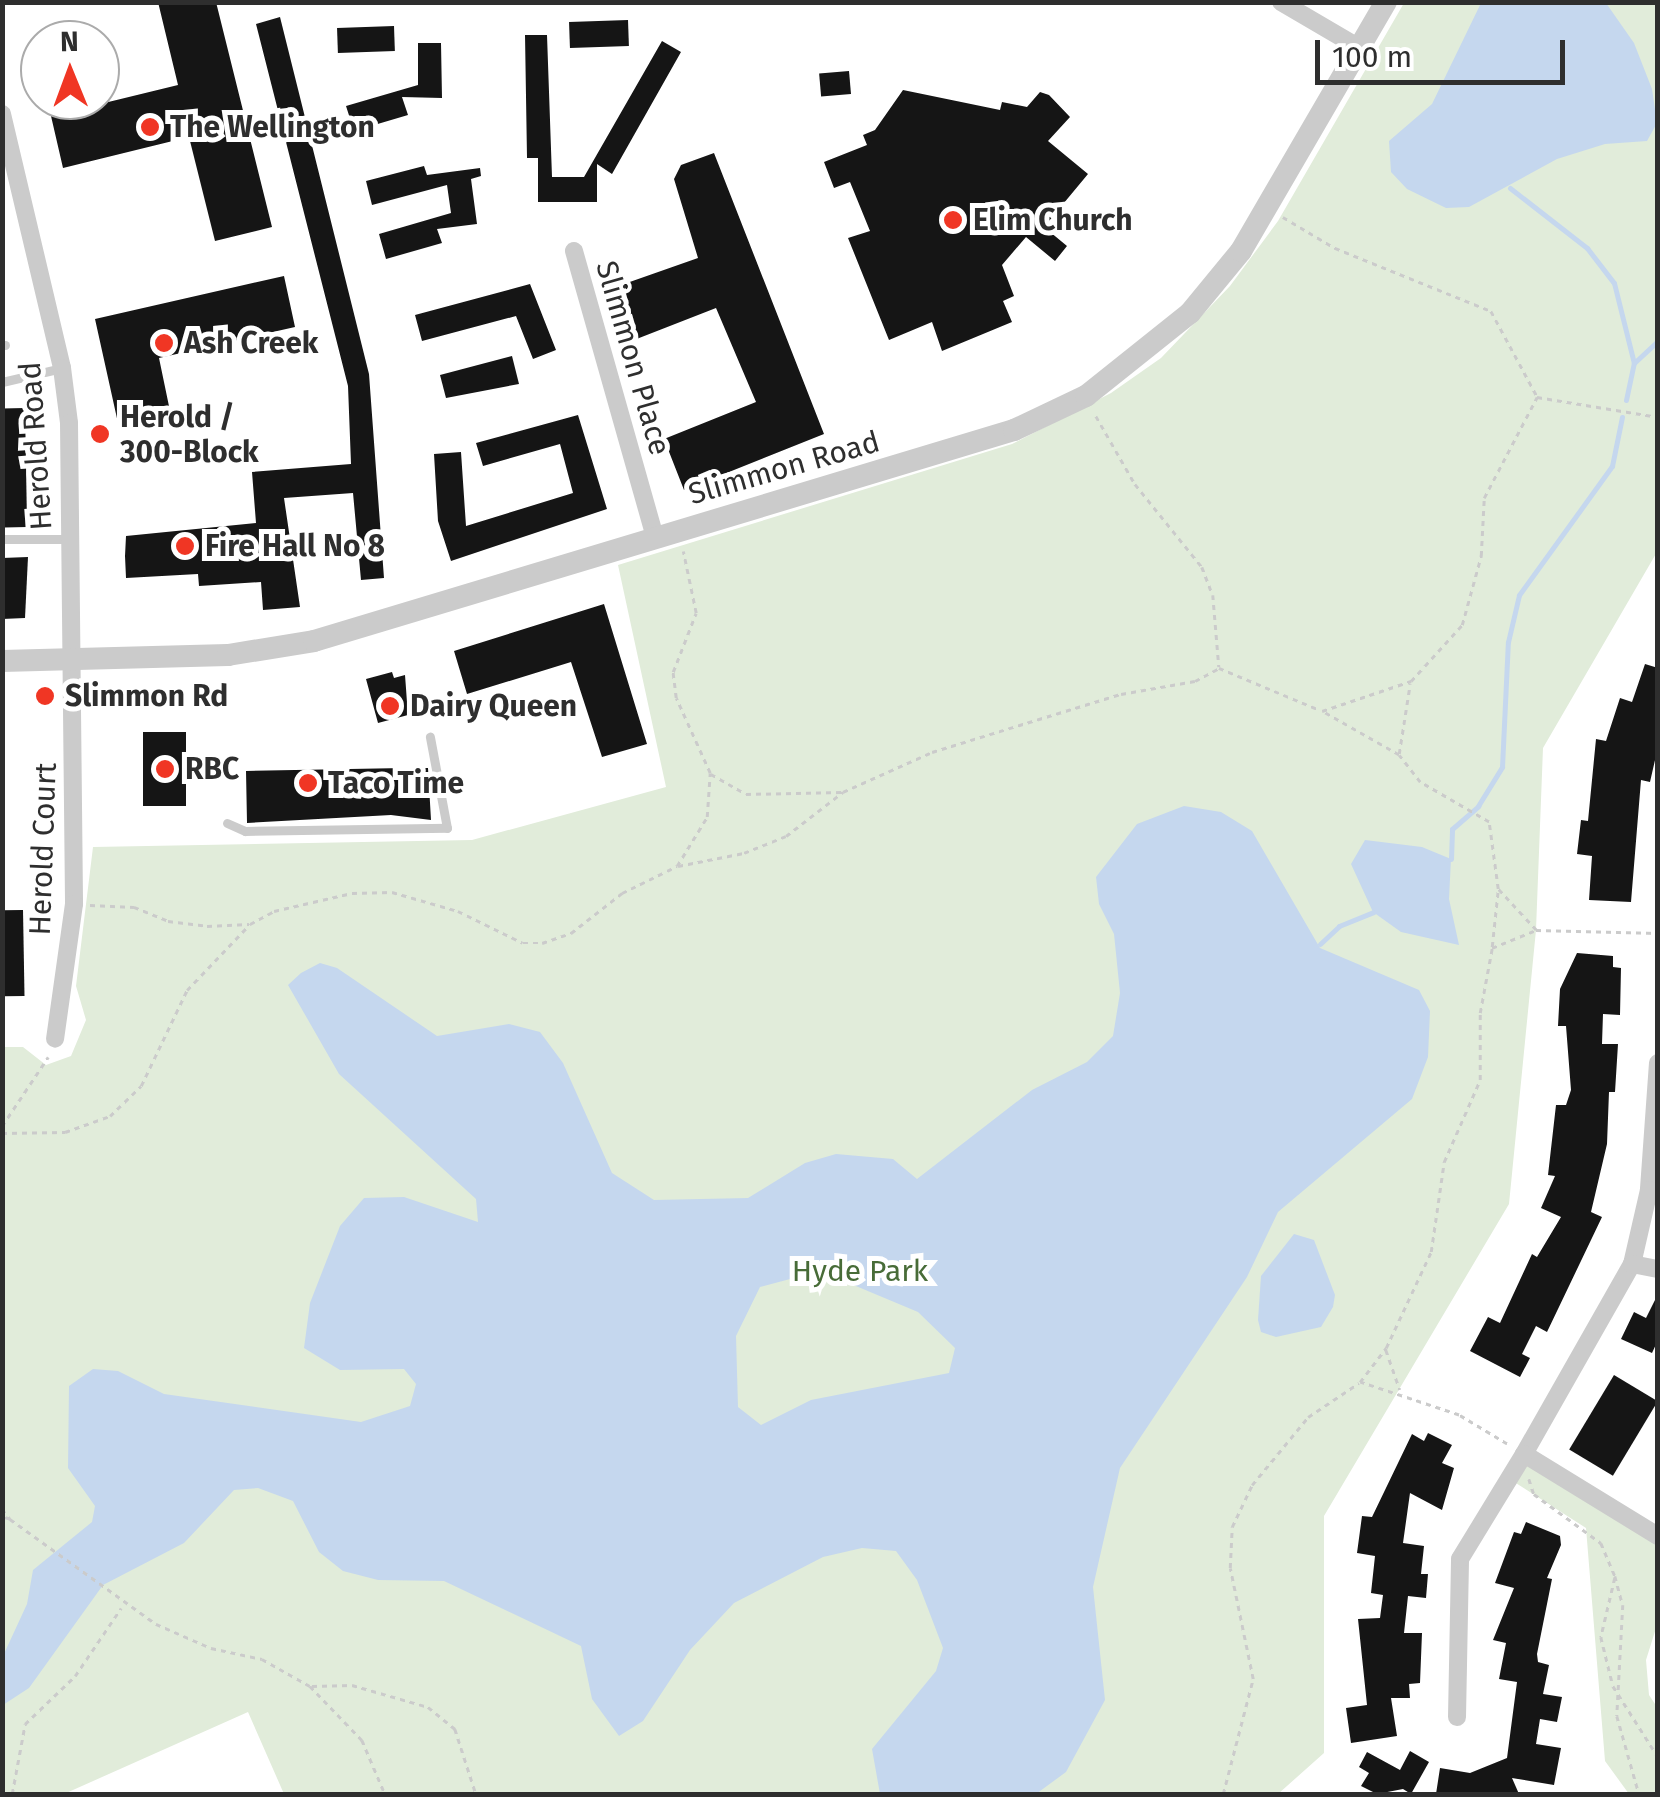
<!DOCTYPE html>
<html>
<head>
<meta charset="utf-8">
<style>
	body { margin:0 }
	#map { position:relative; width:1660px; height:1797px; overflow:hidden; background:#fff; font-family:"Fira Sans",sans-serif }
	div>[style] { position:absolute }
	.green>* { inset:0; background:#e1ecda }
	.water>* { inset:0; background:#c5d7ee }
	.stream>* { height:5px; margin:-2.5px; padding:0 2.5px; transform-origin:2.5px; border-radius:2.5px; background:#c5d7ee }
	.building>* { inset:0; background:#151515; transform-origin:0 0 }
	.path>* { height:2.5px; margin-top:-1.25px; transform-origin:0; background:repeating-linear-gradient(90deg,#cbcbcb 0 5px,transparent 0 10px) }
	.service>* { height:9px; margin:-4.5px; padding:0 4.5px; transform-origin:4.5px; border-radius:4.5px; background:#cbcbcb }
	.minor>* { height:18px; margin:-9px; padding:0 9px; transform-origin:9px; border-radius:9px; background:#cbcbcb }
	.tertiary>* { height:22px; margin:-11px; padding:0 11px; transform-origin:11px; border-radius:11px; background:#cbcbcb }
	.dots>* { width:28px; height:28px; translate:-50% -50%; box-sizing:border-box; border:5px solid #fff; border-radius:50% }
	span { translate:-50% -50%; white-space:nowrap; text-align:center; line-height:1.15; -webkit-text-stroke:10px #fff; paint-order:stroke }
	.poi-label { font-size:30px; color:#2e2e2e; font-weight:700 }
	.left { translate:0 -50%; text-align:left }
	.street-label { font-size:30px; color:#2e2e2e }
	.park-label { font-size:30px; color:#486c38 }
	.frame { position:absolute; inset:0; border:5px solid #2e2e2e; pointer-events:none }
	.north { position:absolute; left:20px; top:20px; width:100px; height:100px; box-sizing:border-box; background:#fff; border:2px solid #ababab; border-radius:50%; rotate:359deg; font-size:28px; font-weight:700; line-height:40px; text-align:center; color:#2e2e2e }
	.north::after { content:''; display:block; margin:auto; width:35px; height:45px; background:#f03624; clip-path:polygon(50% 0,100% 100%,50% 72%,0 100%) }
	.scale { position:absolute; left:1315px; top:40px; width:250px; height:45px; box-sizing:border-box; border:5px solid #2e2e2e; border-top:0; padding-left:12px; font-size:30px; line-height:35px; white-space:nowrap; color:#2e2e2e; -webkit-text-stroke:8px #fff; paint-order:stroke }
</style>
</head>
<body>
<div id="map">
	<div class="green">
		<i style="clip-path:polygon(1404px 3px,1657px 3px,1657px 552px,1543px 748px,1536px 930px,1509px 1204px,1324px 1516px,1324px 1753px,1278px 1794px,284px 1794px,248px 1712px,64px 1794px,3px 1794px,3px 1047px,23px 1047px,46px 1065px,71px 1056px,86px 1020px,76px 986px,93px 847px,472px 840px,666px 787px,618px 565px,1012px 444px,1111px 393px,1161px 358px,1230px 286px,1278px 221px)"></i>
		<i style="clip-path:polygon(1524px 1454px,1657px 1536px,1657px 1625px,1646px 1660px,1649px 1695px,1657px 1707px,1657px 1794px,1629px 1794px,1605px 1761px,1586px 1528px,1508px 1478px)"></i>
	</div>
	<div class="water">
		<i style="clip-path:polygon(1481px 3px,1606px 3px,1634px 43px,1652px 89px,1657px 123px,1647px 141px,1605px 144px,1557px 159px,1469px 207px,1446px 208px,1407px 189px,1391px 172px,1389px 141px,1432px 104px)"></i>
		<i style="clip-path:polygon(evenodd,1184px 806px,1221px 812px,1252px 831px,1320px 948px,1419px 990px,1430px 1011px,1428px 1057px,1412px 1099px,1278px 1212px,1247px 1277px,1120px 1468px,1093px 1587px,1105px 1700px,1066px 1772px,1036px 1794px,880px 1794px,872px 1749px,936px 1671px,943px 1648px,917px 1580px,896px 1551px,862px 1548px,823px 1557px,734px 1603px,690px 1650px,643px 1721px,619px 1736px,592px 1699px,581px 1646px,444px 1581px,378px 1580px,343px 1571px,319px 1552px,293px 1501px,258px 1488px,234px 1490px,184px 1543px,103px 1585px,29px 1688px,3px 1705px,3px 1656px,27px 1604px,33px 1570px,92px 1522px,95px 1506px,68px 1468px,69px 1386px,93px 1369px,118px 1371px,164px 1394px,361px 1422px,410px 1406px,416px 1384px,404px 1369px,340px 1370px,304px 1348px,310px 1303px,340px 1226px,364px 1198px,404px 1197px,478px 1222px,476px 1199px,339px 1074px,288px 985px,301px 973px,320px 963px,337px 968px,437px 1036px,509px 1024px,540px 1032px,563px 1063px,612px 1173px,654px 1200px,748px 1198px,805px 1163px,836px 1154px,893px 1159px,917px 1179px,1032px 1090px,1087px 1062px,1113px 1036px,1120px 993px,1114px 934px,1099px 904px,1096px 877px,1137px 824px,1184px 806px,820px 1271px,918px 1312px,955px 1348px,949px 1373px,811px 1400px,761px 1425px,738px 1407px,736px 1336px,760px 1287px,820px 1271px)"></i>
		<i style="clip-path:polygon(1365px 840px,1422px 847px,1451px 859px,1449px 899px,1459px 945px,1401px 932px,1373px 912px,1351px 864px)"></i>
		<i style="clip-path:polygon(1294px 1234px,1314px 1240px,1335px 1295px,1333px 1307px,1321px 1327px,1276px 1337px,1261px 1332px,1258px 1320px,1261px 1276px)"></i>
	</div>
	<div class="stream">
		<i style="left:1510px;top:188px;width:98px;rotate:37.9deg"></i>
		<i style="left:1587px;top:248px;width:44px;rotate:52.4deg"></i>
		<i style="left:1614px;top:283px;width:82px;rotate:76deg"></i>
		<i style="left:1626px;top:400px;width:38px;rotate:-78deg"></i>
		<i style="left:1634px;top:363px;width:33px;rotate:-43deg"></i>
		<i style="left:1451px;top:859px;width:30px;rotate:-88deg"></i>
		<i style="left:1452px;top:829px;width:35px;rotate:-41deg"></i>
		<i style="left:1478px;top:806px;width:46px;rotate:-58.4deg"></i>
		<i style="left:1502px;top:767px;width:125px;rotate:-87.3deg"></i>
		<i style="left:1508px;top:642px;width:48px;rotate:-76.8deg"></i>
		<i style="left:1519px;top:595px;width:159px;rotate:-54.2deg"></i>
		<i style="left:1612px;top:466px;width:50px;rotate:-78.5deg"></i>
		<i style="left:1320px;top:944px;width:26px;rotate:-43deg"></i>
		<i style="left:1339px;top:926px;width:37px;rotate:-22deg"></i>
	</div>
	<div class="building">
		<i style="clip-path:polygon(158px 2px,216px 2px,272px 227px,215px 241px,189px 137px,63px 168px,51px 116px,178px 85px)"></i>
		<i style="clip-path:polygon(280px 17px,369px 374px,384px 578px,361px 580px,353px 493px,284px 498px,300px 607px,263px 610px,261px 582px,199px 586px,198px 574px,126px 578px,125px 556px,126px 536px,256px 523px,252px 472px,351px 464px,348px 386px,256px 24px)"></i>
		<i style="left:628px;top:20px;width:26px;height:59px;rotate:88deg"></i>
		<i style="left:394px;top:26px;width:25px;height:57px;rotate:88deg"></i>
		<i style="clip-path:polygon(525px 35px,547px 35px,552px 177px,584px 177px,662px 41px,681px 52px,612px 174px,597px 164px,597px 202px,538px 202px,538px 158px,527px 158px)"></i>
		<i style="clip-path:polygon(418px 43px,441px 43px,442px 98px,402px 97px,408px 115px,354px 131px,346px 106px,418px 85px)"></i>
		<i style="left:849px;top:71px;width:23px;height:30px;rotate:85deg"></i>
		<i style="clip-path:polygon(903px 90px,1000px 110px,1002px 102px,1027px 107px,1040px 92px,1049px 95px,1070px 117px,1048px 141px,1088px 174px,1044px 227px,1067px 246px,1055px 261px,1026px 237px,1002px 265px,1014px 296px,1003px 301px,1012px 322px,942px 351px,932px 322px,889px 340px,848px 238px,870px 231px,850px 182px,834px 188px,824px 162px,867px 145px,863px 135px,875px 130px)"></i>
		<i style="clip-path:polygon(714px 153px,824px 434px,684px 490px,664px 439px,756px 402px,716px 308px,634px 340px,618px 294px,627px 291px,624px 284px,698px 258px,674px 179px,681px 165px)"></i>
		<i style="clip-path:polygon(424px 166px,427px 175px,480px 168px,481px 176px,471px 179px,477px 224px,437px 229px,442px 243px,386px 259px,379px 234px,451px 213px,447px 185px,372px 205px,366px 181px)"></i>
		<i style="clip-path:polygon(284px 276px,295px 327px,159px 358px,170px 411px,118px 423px,95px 319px)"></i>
		<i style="clip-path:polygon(530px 284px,556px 350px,533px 359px,516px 316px,422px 341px,415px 315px)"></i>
		<i style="clip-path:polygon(512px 356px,519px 384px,446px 398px,440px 375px)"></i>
		<i style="left:25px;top:408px;width:119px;height:23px;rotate:89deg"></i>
		<i style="clip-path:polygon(578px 415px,607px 509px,451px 561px,438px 521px,434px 454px,461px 452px,466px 526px,573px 493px,560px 444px,483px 466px,476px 443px)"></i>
		<i style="clip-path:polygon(28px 557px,25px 618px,2px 619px,2px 558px)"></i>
		<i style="clip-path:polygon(604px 604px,647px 744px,602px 757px,571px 662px,467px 694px,454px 651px)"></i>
		<i style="clip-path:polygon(1645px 664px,1658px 668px,1658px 747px,1650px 782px,1641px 780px,1631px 902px,1589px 900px,1592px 856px,1577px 854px,1581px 820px,1588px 821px,1596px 739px,1606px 741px,1620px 698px,1632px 702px)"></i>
		<i style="clip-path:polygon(392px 672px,394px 678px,405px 675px,408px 715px,378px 723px,366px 679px)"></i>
		<i style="left:143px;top:732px;width:43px;height:74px"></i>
		<i style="clip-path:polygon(404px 768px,428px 768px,431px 820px,391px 815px,247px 823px,246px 771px)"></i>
		<i style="left:23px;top:910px;width:86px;height:21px;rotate:89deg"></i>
		<i style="clip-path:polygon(1577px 953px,1613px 956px,1613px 967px,1621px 968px,1620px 1015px,1603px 1014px,1602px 1044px,1618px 1044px,1615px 1092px,1609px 1092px,1607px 1144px,1591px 1212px,1602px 1217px,1547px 1332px,1536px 1326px,1522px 1354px,1530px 1358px,1520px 1377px,1470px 1351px,1488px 1317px,1500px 1323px,1532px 1254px,1537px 1257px,1561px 1217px,1541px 1208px,1555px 1176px,1548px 1175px,1556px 1105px,1566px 1105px,1571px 1090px,1566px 1026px,1558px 1026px,1560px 989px)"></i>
		<i style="clip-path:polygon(1658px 1294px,1658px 1340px,1652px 1353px,1621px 1339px,1634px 1312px,1646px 1318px)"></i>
		<i style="left:1614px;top:1375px;width:51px;height:87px;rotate:31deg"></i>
		<i style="clip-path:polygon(1428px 1433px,1452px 1445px,1442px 1463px,1454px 1468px,1442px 1510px,1410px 1493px,1403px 1543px,1424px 1546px,1421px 1574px,1428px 1574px,1426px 1598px,1408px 1596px,1404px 1633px,1422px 1633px,1420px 1683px,1409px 1684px,1410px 1698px,1391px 1698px,1397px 1736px,1351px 1743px,1346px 1708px,1367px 1705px,1358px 1619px,1380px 1618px,1383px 1595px,1371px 1593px,1375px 1556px,1357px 1553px,1362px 1516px,1372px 1517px,1412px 1434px,1424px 1441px)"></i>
		<i style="clip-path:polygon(1526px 1522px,1560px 1536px,1561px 1545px,1547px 1578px,1552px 1579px,1537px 1654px,1538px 1662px,1549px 1665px,1543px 1694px,1562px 1697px,1557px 1722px,1540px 1719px,1536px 1744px,1561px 1748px,1554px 1785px,1512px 1778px,1519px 1794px,1436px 1794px,1440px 1768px,1470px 1773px,1507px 1758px,1517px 1682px,1499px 1679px,1506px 1643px,1493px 1640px,1514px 1588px,1495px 1583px,1514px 1532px,1521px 1534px)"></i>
		<i style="clip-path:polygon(1410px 1751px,1429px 1762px,1411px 1794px,1403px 1789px,1377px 1794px,1361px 1786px,1369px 1773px,1359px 1767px,1367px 1752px,1400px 1770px)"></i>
	</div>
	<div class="path">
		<i style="left:1283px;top:217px;width:61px;rotate:30.8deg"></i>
		<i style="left:1335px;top:248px;width:168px;rotate:22deg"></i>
		<i style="left:1491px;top:311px;width:97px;rotate:61.6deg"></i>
		<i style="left:1096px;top:416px;width:78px;rotate:60.2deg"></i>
		<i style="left:1135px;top:484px;width:107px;rotate:51.1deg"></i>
		<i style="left:1202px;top:567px;width:30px;rotate:69deg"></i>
		<i style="left:1213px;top:595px;width:72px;rotate:85.2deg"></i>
		<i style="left:1399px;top:754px;width:71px;rotate:-81.1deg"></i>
		<i style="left:711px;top:774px;width:40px;rotate:29.7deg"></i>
		<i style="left:746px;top:794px;width:96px;rotate:-1.2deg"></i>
		<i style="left:678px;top:866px;width:67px;rotate:-11.1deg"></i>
		<i style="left:744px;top:853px;width:45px;rotate:-22deg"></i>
		<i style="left:786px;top:836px;width:72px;rotate:-37.7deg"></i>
		<i style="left:843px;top:792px;width:98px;rotate:-24.2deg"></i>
		<i style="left:932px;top:752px;width:198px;rotate:-17.1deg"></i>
		<i style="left:1121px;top:694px;width:75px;rotate:-10deg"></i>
		<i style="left:1195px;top:681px;width:27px;rotate:-28deg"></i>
		<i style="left:1219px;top:668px;width:109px;rotate:22.6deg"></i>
		<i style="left:90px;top:905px;width:44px;rotate:2.6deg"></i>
		<i style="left:134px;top:907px;width:37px;rotate:22deg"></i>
		<i style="left:168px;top:921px;width:39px;rotate:7deg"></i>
		<i style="left:207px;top:926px;width:42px;rotate:-2.7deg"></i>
		<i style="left:1536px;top:930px;width:56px;rotate:-132.8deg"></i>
		<i style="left:1498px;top:889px;width:68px;rotate:-97.7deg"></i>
		<i style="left:1489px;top:822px;width:80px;rotate:-149.9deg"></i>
		<i style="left:1420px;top:782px;width:34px;rotate:-128deg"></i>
		<i style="left:1399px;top:755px;width:89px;rotate:-150.3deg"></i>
		<i style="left:1322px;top:711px;width:94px;rotate:-18.6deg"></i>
		<i style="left:1411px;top:681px;width:76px;rotate:-47.7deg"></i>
		<i style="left:1462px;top:625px;width:72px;rotate:-74.6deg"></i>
		<i style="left:1481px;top:556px;width:58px;rotate:-87deg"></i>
		<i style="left:1484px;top:498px;width:114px;rotate:-62.3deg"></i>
		<i style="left:1537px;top:397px;width:123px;rotate:9.4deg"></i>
		<i style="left:1492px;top:947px;width:57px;rotate:-84deg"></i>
		<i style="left:2px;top:1126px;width:83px;rotate:-56.3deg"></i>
		<i style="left:2px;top:1133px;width:63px;rotate:-0.9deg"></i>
		<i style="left:65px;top:1132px;width:48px;rotate:-19.6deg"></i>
		<i style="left:110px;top:1116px;width:43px;rotate:-44.1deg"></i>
		<i style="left:141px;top:1086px;width:106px;rotate:-64.4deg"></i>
		<i style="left:187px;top:990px;width:91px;rotate:-46.3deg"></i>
		<i style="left:250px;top:924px;width:27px;rotate:-28deg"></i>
		<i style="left:274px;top:911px;width:80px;rotate:-13deg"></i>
		<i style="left:352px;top:893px;width:40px;rotate:-1.4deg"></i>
		<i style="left:392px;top:892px;width:69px;rotate:16.1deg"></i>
		<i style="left:458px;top:911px;width:72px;rotate:26.2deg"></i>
		<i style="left:523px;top:943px;width:19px"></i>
		<i style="left:542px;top:943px;width:31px;rotate:-19deg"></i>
		<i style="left:571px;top:933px;width:65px;rotate:-38.1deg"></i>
		<i style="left:622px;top:893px;width:61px;rotate:-26.1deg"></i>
		<i style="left:677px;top:866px;width:57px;rotate:-58.5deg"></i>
		<i style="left:707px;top:817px;width:44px;rotate:-86.1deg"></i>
		<i style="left:710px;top:773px;width:82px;rotate:-114.4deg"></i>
		<i style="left:676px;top:698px;width:26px;rotate:-97deg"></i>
		<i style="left:673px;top:672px;width:63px;rotate:-68.7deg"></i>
		<i style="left:696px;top:613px;width:63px;rotate:-101.8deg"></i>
		<i style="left:1386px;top:1350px;width:42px;rotate:70.7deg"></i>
		<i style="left:1507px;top:1444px;width:56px;rotate:-148.9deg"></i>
		<i style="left:1459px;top:1415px;width:104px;rotate:-161.6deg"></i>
		<i style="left:1360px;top:1382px;width:43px;rotate:-52.6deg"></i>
		<i style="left:1386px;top:1348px;width:106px;rotate:-64.9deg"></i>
		<i style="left:1431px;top:1252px;width:91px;rotate:-81.8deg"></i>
		<i style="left:1444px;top:1162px;width:90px;rotate:-66.3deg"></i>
		<i style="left:1480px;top:1080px;width:67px;rotate:-90deg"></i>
		<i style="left:1480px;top:1013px;width:66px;rotate:-79.5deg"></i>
		<i style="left:1492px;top:948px;width:48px;rotate:-22.2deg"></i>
		<i style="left:1536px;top:930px;width:122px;rotate:1.4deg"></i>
		<i style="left:1529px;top:1479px;width:16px;rotate:72deg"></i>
		<i style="left:1534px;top:1494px;width:83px;rotate:36.2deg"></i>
		<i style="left:1601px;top:1543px;width:36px;rotate:67deg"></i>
		<i style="left:1615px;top:1576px;width:30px;rotate:75deg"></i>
		<i style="left:1623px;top:1605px;width:111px;rotate:93.1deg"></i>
		<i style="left:1617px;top:1716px;width:81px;rotate:74.2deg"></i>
		<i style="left:2px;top:1509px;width:13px;rotate:51deg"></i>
		<i style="left:10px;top:1519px;width:8px;rotate:-166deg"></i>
		<i style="left:10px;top:1519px;width:180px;rotate:35.7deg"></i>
		<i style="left:156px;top:1624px;width:60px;rotate:23.6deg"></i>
		<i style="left:211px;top:1648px;width:52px;rotate:12.2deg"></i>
		<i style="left:262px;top:1659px;width:55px;rotate:29.4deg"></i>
		<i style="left:310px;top:1686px;width:75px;rotate:46.1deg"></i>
		<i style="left:362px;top:1740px;width:59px;rotate:66.9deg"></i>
		<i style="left:1615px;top:1578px;width:61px;rotate:103.3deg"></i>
		<i style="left:1601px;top:1637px;width:50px;rotate:76.2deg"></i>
		<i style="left:1613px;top:1686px;width:84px;rotate:57.6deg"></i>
		<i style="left:312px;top:1686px;width:40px;rotate:-1.4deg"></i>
		<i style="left:352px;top:1685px;width:79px;rotate:16.1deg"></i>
		<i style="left:428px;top:1707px;width:35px;rotate:39deg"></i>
		<i style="left:455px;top:1729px;width:68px;rotate:72.1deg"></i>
		<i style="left:12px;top:1794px;width:71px;rotate:-79.5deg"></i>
		<i style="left:25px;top:1724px;width:69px;rotate:-43.8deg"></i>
		<i style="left:75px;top:1676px;width:82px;rotate:-55.9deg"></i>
		<i style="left:1223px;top:1794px;width:119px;rotate:-75.4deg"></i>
		<i style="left:1253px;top:1679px;width:113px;rotate:-101.7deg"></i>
		<i style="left:1230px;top:1568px;width:41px;rotate:-87.2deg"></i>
		<i style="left:1232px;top:1527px;width:47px;rotate:-64.5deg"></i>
		<i style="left:1252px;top:1485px;width:88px;rotate:-50.5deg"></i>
		<i style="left:1308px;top:1417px;width:61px;rotate:-33.7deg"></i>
	</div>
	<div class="service">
		<i style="left:2px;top:345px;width:3px"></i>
		<i style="left:2px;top:382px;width:62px;rotate:-13.1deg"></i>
		<i style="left:2px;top:539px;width:68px"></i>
		<i style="left:227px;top:823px;width:20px;rotate:24deg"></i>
		<i style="left:245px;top:831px;width:202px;rotate:-0.9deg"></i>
		<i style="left:447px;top:828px;width:93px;rotate:-100.6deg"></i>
	</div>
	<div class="minor">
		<i style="left:1281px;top:2px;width:93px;rotate:30.4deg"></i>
		<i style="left:2px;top:114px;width:261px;rotate:76.7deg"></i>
		<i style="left:62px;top:368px;width:55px;rotate:82.7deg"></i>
		<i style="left:69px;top:423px;width:481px;rotate:89.4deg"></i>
		<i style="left:74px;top:904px;width:136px;rotate:98deg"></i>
		<i style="left:574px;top:251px;width:298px;rotate:74.2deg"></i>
		<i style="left:1658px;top:1063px;width:127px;rotate:94.1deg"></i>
		<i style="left:1649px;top:1190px;width:76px;rotate:102.9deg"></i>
		<i style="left:1632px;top:1264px;width:219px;rotate:119.6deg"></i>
		<i style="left:1524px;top:1454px;width:157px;rotate:31.5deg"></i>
		<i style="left:1632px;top:1264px;width:26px;rotate:11deg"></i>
		<i style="left:1457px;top:1717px;width:158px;rotate:-88.9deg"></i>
		<i style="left:1460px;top:1559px;width:123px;rotate:-58.6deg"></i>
	</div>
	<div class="tertiary">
		<i style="left:2px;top:661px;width:226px;rotate:-1.5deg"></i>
		<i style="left:228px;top:655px;width:87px;rotate:-9.2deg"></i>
		<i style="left:314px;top:641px;width:731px;rotate:-16.77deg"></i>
		<i style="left:1014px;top:430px;width:80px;rotate:-25.3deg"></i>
		<i style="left:1086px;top:396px;width:133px;rotate:-38.6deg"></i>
		<i style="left:1190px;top:313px;width:80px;rotate:-50.6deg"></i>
		<i style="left:1241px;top:251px;width:288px;rotate:-59.8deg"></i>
	</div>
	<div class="dots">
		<i style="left:150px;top:127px;background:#f03624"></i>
		<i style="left:953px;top:220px;background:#f03624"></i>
		<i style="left:164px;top:343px;background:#f03624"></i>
		<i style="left:100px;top:434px;background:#f03624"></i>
		<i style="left:185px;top:546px;background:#f03624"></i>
		<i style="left:45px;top:696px;background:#f03624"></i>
		<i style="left:390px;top:706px;background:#f03624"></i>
		<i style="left:165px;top:769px;background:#f03624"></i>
		<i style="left:308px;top:783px;background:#f03624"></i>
	</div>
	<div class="poi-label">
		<span class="left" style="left:170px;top:127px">The Wellington</span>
		<span class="left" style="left:973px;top:220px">Elim Church</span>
		<span class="left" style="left:184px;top:343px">Ash Creek</span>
		<span class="left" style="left:120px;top:434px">Herold /<br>300-Block</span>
		<span class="left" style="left:205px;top:546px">Fire Hall No 8</span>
		<span class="left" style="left:65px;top:696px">Slimmon Rd</span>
		<span class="left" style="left:410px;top:706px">Dairy Queen</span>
		<span class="left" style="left:185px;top:769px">RBC</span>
		<span class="left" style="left:328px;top:783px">Taco Time</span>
	</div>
	<div class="street-label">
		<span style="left:633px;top:358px;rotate:74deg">Slimmon Place</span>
		<span style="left:36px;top:446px;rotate:-94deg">Herold Road</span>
		<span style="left:784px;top:468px;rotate:-16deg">Slimmon Road</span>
		<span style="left:43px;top:849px;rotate:-88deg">Herold Court</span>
	</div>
	<div class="park-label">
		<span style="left:860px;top:1271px">Hyde Park</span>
	</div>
	<div class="frame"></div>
	<div class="north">N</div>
	<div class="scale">100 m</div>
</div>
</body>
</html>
